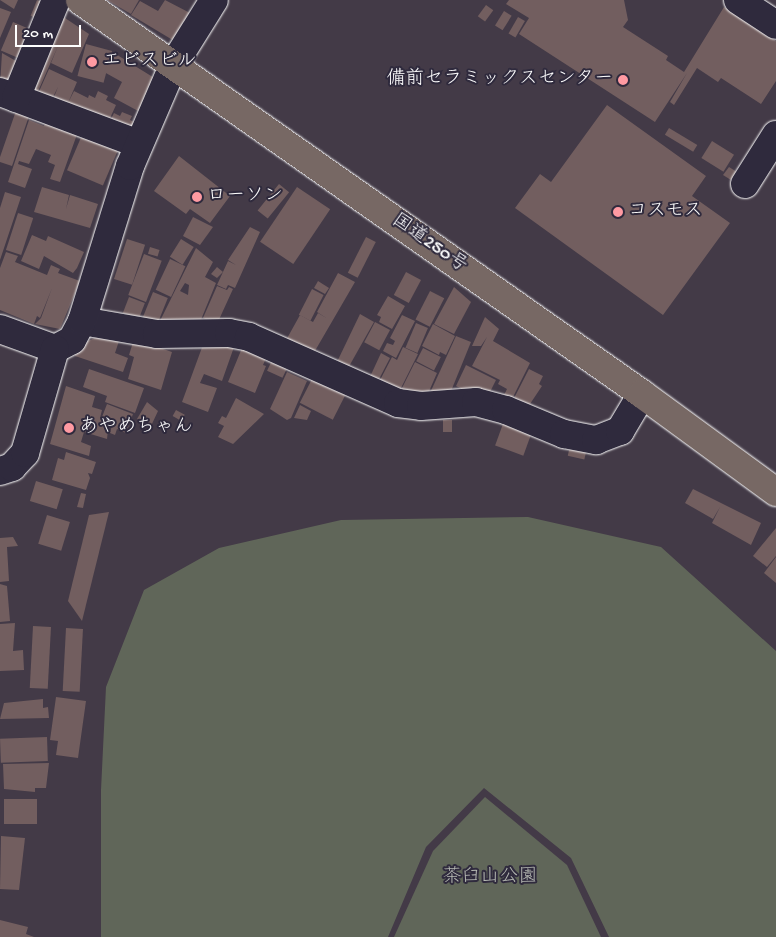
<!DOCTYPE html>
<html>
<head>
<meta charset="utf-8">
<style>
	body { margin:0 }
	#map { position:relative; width:776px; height:937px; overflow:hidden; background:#433a47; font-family:"Gochi Hand","Klee One",sans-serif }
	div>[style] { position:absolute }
	.green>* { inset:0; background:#606659 }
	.building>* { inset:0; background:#725e5f; transform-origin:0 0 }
	.roads { filter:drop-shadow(0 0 1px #fff) drop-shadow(0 0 1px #fff) }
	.minor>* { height:28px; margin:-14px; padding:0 14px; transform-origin:14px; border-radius:14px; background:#2f2a3d }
	.highway>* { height:28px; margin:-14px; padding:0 14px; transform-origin:14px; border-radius:14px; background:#776864 }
	.dots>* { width:14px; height:14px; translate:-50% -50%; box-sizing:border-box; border:2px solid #2f2a3d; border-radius:50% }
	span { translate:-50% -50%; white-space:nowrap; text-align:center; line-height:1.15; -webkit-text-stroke:4px #2f2a3d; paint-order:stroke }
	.poi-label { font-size:19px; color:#fff }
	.left { translate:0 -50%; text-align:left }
	.right { translate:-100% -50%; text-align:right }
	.street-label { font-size:19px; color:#fff }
	.park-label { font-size:19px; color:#b7bab4 }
	.scale { position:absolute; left:15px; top:25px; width:66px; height:22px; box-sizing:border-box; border:2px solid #fff; border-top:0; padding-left:6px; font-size:15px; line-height:18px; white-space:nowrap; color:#fff; -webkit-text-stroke:4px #2f2a3d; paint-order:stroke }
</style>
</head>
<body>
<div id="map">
	<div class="green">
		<i style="clip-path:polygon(528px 517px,661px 547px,776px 651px,776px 937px,609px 937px,571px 858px,484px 788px,426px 847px,388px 937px,101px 937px,101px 790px,106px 687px,144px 590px,219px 548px,341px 520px)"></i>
		<i style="clip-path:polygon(485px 797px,567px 865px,601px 937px,394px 937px,433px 851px)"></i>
	</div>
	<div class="building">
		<i style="clip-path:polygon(0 0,18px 0,14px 9px)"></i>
		<i style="left:37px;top:0;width:11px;height:17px;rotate:22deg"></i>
		<i style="clip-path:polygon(107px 0,139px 0,131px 14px)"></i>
		<i style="clip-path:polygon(165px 0,192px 14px,176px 42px,131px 15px,140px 1px,158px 11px)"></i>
		<i style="clip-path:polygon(509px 0,624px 0,628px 20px,623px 27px,668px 56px,666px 60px,684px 72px,724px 7px,776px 41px,776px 81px,761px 104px,721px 78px,718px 82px,697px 68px,674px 105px,670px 102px,687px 73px,655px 122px,519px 34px,529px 18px,506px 4px)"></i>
		<i style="left:486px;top:5px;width:9px;height:14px;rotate:36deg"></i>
		<i style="clip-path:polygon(0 8px,11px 12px,0 38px)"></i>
		<i style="left:504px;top:11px;width:9px;height:17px;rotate:32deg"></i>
		<i style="clip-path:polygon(59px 14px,89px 34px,72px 73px,51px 63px,58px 46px,36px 96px,24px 90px,42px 48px,50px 51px,44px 47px,53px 28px,59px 30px,53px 27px)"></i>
		<i style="left:518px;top:17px;width:8px;height:19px;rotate:30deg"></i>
		<i style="left:13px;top:22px;width:26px;height:31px;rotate:23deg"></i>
		<i style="left:86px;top:44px;width:27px;height:33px;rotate:15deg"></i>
		<i style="clip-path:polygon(2px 53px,23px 65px,13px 90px,0 85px)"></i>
		<i style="clip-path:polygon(114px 53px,156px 79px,140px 112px,114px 98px,122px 82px,104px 72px)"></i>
		<i style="clip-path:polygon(49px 69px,77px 82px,68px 103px,74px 91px,88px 98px,89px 95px,95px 98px,98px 91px,108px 96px,106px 100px,116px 105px,106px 127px,52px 102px,58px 87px,51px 101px,37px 96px)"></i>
		<i style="clip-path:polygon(18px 105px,31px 110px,12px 166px,0 162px,0 157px)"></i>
		<i style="clip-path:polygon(607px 105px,706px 176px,692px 196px,730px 223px,663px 315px,515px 208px,540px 174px,551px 182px)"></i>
		<i style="clip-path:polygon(122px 112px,132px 116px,130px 120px,134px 122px,129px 134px,108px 125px,114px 113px,120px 116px)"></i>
		<i style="clip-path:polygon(48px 114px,80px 126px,60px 182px,50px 179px,55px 165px,48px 162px,51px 155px,36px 149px,29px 164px,19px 161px,18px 164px,32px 169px,25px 188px,8px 182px,29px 120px,44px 126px)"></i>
		<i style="left:85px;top:128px;width:39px;height:46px;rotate:23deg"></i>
		<i style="left:669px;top:128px;width:33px;height:8px;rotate:31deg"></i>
		<i style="left:712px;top:141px;width:26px;height:20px;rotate:32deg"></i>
		<i style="clip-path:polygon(179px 156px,230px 196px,210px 223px,190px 209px,186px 214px,154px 191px)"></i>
		<i style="clip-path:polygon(729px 167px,737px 172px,731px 180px,723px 175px)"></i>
		<i style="left:279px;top:184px;width:13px;height:34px;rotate:39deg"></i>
		<i style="clip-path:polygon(42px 187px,69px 195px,66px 209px,70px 195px,98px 204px,90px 228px,34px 212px)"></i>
		<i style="left:297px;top:187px;width:40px;height:66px;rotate:34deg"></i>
		<i style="clip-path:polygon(5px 192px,21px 197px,0 260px,0 208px)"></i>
		<i style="left:18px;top:213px;width:16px;height:39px;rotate:18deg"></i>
		<i style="clip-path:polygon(193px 217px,213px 227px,200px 245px,183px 236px)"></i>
		<i style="clip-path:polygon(250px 227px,260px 232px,235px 288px,228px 285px,226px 289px,217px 285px,228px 261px,236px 265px,228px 260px)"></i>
		<i style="clip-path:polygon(32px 235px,46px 241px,48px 236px,84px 252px,77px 268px,73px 273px,44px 256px,39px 269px,21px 261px)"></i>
		<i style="left:366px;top:237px;width:11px;height:40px;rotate:27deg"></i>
		<i style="left:127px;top:239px;width:19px;height:42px;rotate:18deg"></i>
		<i style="left:181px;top:239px;width:15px;height:21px;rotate:32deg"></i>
		<i style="left:150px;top:247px;width:10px;height:7px;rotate:17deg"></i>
		<i style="clip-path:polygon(evenodd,196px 248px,213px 262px,205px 277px,216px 283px,198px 327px,160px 321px,196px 248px,185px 283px,189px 285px,188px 295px,180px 291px,185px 283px)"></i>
		<i style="clip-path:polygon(6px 252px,18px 256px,15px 262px,47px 275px,51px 265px,60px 269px,58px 273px,80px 281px,60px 329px,35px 324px,41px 318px,52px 288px,40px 318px,37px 316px,34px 324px,0 310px,0 268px)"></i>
		<i style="left:144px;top:254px;width:19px;height:44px;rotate:21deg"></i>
		<i style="left:170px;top:259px;width:17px;height:34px;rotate:25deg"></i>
		<i style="clip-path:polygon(217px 267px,223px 272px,217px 278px,211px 274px)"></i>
		<i style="left:406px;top:272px;width:17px;height:26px;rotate:28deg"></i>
		<i style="clip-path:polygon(338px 273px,355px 282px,312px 356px,285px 342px,300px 315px,313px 322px,318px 313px,328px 319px,317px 312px)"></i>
		<i style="clip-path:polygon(318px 281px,329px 288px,325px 294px,314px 288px)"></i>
		<i style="clip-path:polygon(217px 286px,227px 290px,229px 287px,233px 289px,217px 324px,203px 318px)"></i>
		<i style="clip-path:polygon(454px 287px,471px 302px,454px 334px,434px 324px)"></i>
		<i style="left:312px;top:289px;width:13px;height:29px;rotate:27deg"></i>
		<i style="left:430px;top:291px;width:16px;height:32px;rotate:27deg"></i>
		<i style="left:153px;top:292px;width:16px;height:29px;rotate:22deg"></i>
		<i style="clip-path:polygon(388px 296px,405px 306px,392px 329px,379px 322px,381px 317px,377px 315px)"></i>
		<i style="left:129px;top:297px;width:17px;height:17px;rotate:21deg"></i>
		<i style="clip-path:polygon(360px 314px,374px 322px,347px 370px,336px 364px)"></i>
		<i style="clip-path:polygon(402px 315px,415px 321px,396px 358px,383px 351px,387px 343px,393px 345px,395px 341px,390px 338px)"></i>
		<i style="clip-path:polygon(485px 317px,499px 329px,493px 341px,530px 363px,508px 407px,500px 403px,507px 389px,498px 384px,500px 380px,472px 366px,487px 337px,481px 346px,472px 346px)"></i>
		<i style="left:375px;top:322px;width:17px;height:23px;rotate:28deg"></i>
		<i style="left:416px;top:323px;width:13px;height:27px;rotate:23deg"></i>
		<i style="clip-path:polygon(433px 324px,455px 336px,446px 355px,440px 352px,439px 355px,422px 346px)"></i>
		<i style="clip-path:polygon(101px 335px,119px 341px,115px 353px,128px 358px,123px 372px,75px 356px,79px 345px)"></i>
		<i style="clip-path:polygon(456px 336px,471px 342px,449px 396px,430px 393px)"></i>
		<i style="clip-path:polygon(134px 339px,172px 352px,161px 390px,128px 379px,134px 357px,129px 355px)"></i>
		<i style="clip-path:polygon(204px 342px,219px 342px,234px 347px,222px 381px,204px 374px,200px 383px,217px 388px,208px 412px,182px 402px)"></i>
		<i style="clip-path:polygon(403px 347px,418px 354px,398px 394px,378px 384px,392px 357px,397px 360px)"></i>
		<i style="clip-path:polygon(242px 348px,266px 358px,263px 365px,266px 366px,255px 393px,228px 382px)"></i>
		<i style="left:423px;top:348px;width:20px;height:15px;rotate:27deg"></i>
		<i style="clip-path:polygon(381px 353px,390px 358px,377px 383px,369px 379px)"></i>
		<i style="left:273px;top:358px;width:17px;height:14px;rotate:25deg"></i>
		<i style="clip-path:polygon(415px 362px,437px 373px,427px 396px,417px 391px,413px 399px,398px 396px)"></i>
		<i style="clip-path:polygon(466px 365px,496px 380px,489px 394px,479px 397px,456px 386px)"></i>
		<i style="clip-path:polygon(89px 369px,144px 388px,135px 413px,105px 402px,107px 396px,83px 387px)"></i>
		<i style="clip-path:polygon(529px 369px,543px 376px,539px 384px,542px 386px,524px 413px,510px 406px)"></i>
		<i style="clip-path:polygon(287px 372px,307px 381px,291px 418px,287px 420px,270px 409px)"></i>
		<i style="left:313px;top:377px;width:37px;height:29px;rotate:27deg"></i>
		<i style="clip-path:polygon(66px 386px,95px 396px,92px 407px,102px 410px,100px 418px,109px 421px,107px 439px,84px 432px,81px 442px,91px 446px,89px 456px,50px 444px)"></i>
		<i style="clip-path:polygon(236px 398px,264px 414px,233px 444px,218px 437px,224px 426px,218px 423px,222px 416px,226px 418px)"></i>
		<i style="clip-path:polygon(147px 402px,158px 411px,151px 426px,137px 419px)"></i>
		<i style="clip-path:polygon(107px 404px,133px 414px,126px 433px,117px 429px,115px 435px,110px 433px,113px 421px,102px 417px)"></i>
		<i style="clip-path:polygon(300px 405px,311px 411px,307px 420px,294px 418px)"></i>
		<i style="left:176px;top:410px;width:10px;height:7px;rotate:29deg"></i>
		<i style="left:443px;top:420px;width:9px;height:12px"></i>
		<i style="left:504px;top:421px;width:30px;height:26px;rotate:20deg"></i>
		<i style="left:570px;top:446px;width:17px;height:10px;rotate:13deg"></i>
		<i style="clip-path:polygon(66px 452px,96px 462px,92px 474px,88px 473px,90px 478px,86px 490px,52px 480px,58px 458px,64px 460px)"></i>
		<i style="left:36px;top:481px;width:28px;height:21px;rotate:17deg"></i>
		<i style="clip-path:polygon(693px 489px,761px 523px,751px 545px,712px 523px,720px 507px,713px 519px,685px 503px)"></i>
		<i style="clip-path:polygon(81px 493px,86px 494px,83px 508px,77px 507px)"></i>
		<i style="clip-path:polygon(109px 512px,82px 621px,68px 601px,89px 515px)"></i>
		<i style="left:47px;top:515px;width:24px;height:30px;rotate:17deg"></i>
		<i style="clip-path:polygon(776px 528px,776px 556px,767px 567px,753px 556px)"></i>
		<i style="clip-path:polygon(13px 537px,18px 546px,7px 547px,9px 581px,0 582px,0 538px)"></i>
		<i style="clip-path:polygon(776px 557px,776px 583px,764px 573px)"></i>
		<i style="clip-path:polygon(0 584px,7px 586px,10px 621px,0 622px)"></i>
		<i style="clip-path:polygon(15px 623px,13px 651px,23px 650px,24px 670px,0 671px,0 624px)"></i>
		<i style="left:33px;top:626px;width:18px;height:62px;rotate:3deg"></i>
		<i style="left:66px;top:628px;width:17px;height:63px;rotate:3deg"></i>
		<i style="clip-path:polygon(56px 697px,86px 701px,78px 758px,56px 755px,58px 741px,50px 740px)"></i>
		<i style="clip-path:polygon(43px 699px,43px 708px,48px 707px,49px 718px,0 719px,4px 703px)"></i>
		<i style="left:47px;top:737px;width:24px;height:47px;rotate:88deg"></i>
		<i style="clip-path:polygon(49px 763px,46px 788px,35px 788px,35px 792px,4px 789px,3px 764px)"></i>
		<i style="left:4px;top:799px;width:33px;height:25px"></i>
		<i style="clip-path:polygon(1px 836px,25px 838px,19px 890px,0 889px)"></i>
		<i style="clip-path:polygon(0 920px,28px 927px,26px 934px,34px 937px,0 937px)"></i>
	</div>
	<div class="roads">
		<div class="minor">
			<i style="left:738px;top:0;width:45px;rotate:33.3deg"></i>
			<i style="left:0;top:92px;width:148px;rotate:20.5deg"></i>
			<i style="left:16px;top:98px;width:106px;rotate:-67.8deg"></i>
			<i style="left:745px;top:184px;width:58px;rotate:-57.7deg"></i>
			<i style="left:82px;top:321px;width:76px;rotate:9.8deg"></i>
			<i style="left:157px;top:334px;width:72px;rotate:-0.8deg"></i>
			<i style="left:229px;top:333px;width:20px;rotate:11deg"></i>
			<i style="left:249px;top:337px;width:163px;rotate:23.9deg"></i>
			<i style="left:398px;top:403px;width:23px;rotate:7deg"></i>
			<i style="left:421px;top:406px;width:55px;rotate:-4.2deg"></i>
			<i style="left:476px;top:402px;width:31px;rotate:15deg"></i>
			<i style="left:506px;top:410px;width:63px;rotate:22.5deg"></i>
			<i style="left:564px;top:434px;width:33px;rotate:11deg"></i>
			<i style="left:596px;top:440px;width:26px;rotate:-21deg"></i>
			<i style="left:620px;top:431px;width:43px;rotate:-59.3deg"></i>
			<i style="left:0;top:329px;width:59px;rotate:20deg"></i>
			<i style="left:55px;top:349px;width:19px;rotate:-28deg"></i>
			<i style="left:72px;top:340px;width:21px;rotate:-62deg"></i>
			<i style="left:82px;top:321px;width:162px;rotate:-72.8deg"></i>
			<i style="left:130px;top:166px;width:111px;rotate:-66.7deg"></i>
			<i style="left:174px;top:64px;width:75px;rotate:-58deg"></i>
			<i style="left:0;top:471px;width:13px;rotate:-18deg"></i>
			<i style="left:12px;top:467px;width:19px;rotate:-47deg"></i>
			<i style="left:25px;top:453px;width:108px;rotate:-73.9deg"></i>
		</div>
		<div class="highway">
			<i style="left:80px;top:0;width:686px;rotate:35.03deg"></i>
			<i style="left:642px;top:394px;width:166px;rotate:36.2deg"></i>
		</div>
	</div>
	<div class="dots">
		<i style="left:92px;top:62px;background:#ff9aa2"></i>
		<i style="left:623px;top:80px;background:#ff9aa2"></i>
		<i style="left:197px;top:197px;background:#ff9aa2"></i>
		<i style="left:618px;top:212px;background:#ff9aa2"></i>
		<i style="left:69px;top:428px;background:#ff9aa2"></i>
	</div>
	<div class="poi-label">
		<span class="left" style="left:102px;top:62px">エビスビル</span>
		<span class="right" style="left:613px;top:80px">備前セラミックスセンター</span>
		<span class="left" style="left:207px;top:197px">ローソン</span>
		<span class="left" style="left:628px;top:212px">コスモス</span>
		<span class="left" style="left:79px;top:428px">あやめちゃん</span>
	</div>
	<div class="street-label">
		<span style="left:429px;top:244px;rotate:35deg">国道250号</span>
	</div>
	<div class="park-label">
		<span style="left:490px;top:878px">茶臼山公園</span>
	</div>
	<div class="scale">20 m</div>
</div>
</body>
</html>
